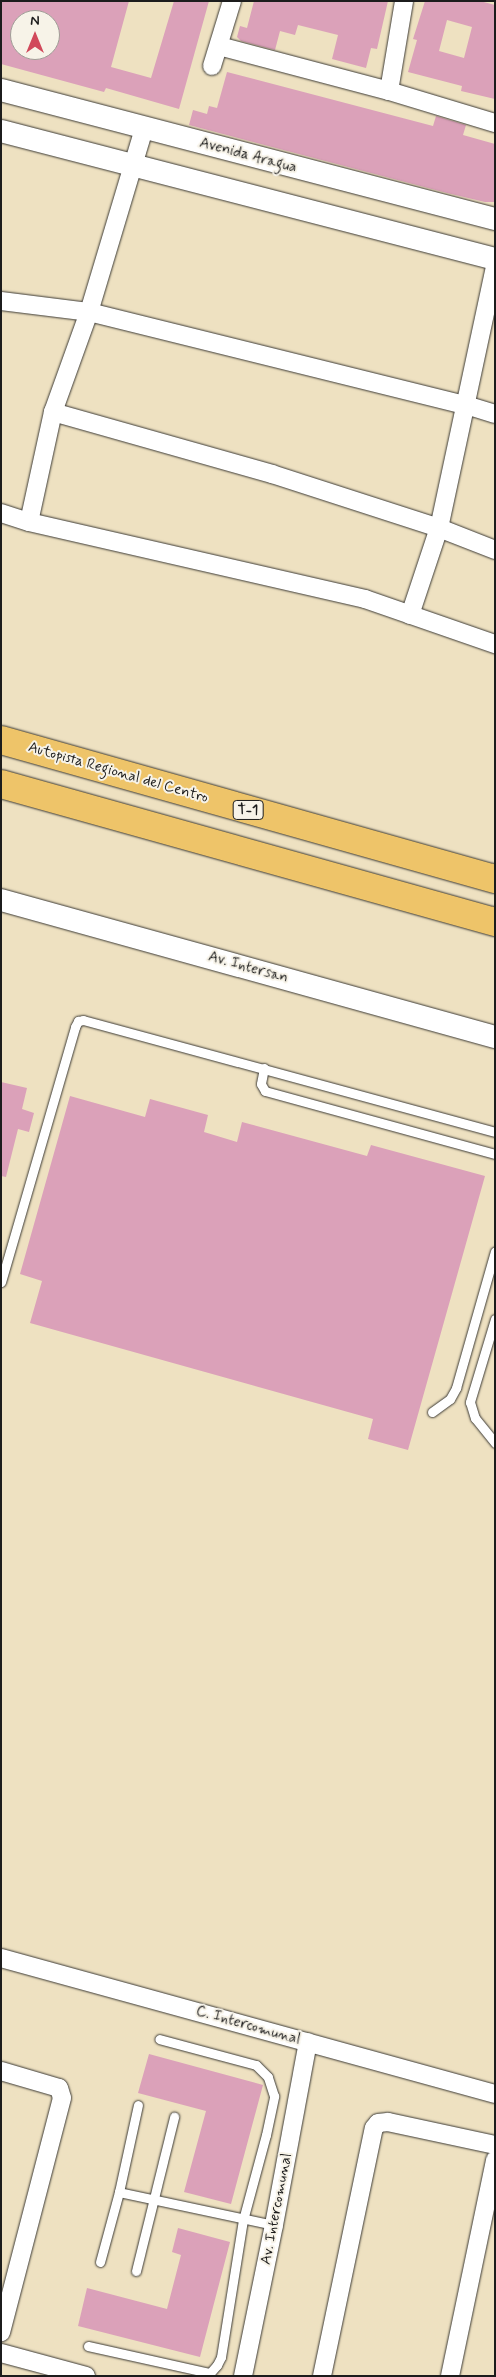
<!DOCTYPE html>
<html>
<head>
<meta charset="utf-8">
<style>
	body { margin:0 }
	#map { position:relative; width:496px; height:2377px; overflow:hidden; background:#eee1c1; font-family:Mynerve,sans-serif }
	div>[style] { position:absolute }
	.building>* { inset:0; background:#dba1b9 }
	.roads { filter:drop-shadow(0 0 1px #3c3a35) drop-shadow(0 0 1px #3c3a35) }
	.service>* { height:9px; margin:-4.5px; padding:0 4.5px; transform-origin:4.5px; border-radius:4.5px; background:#fff }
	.minor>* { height:18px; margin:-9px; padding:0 9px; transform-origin:9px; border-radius:9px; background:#fff }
	.tertiary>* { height:22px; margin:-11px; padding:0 11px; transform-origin:11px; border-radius:11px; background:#fff }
	.motorway>* { height:28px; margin:-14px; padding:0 14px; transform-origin:14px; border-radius:14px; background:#eec469 }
	span { translate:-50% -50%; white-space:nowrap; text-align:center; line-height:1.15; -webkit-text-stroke:4px #f7f3e8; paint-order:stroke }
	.shield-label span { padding:1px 4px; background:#f7f3e8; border:1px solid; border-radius:4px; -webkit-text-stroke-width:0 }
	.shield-label { font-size:14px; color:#1c1c1c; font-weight:700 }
	.street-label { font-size:15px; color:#1c1c1c }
	.frame { position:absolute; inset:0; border:2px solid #1c1c1c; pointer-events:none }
	.north { position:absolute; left:10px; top:10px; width:50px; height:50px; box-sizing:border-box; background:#f7f3e8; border:1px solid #9f9d96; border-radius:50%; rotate:0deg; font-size:14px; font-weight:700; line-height:20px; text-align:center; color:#1c1c1c }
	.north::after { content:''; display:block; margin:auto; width:18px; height:22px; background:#d1495b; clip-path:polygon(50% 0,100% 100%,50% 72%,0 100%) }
</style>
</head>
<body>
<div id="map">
	<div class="building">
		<i style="clip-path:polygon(evenodd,1px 1px,129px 1px,111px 67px,151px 78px,174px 1px,209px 1px,179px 109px,106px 88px,104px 92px,1px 64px,1px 1px,20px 20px,50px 20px,50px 50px,20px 50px,20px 20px)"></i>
		<i style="clip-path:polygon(254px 1px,388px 1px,377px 49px,371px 48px,366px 68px,332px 59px,338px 35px,298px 25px,295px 35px,280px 31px,275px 50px,241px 41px,237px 37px,240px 26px,247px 28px)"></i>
		<i style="clip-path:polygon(evenodd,425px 1px,480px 1px,495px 5px,495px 99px,461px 91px,462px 86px,408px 72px,417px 40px,413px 39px,425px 1px,447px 20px,472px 27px,464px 58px,439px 51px,447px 20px)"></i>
		<i style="clip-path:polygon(227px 72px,433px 126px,436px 116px,466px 125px,463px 135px,495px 144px,495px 202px,485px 202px,447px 193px,189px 125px,193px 110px,207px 114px,209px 106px,217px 108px)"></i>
		<i style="clip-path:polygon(1px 1082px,27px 1088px,22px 1109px,34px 1113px,29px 1132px,18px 1129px,6px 1177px,1px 1176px)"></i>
		<i style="clip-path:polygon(70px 1096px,145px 1117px,150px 1099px,208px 1115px,204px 1132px,237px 1142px,242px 1122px,367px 1156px,371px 1145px,485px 1176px,408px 1450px,368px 1439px,373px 1419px,30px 1323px,42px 1281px,20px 1274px)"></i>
		<i style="clip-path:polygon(149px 2054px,263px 2085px,231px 2204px,184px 2192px,206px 2111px,138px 2093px)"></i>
		<i style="clip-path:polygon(178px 2228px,230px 2242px,200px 2357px,78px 2326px,87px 2288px,167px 2309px,181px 2255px,172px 2252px)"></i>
	</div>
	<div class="roads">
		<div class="service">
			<i style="left:264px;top:1068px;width:16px;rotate:101deg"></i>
			<i style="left:261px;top:1084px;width:8px;rotate:60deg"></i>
			<i style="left:265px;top:1091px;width:238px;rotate:15.3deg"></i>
			<i style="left:1px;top:1282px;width:266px;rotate:-73.8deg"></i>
			<i style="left:75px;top:1027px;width:7px;rotate:-63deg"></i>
			<i style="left:78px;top:1021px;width:5px;rotate:-11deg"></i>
			<i style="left:83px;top:1020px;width:427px;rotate:15.2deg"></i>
			<i style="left:495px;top:1319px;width:87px;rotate:106.8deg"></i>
			<i style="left:470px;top:1402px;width:17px;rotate:73deg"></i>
			<i style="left:475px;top:1418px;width:32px;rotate:51deg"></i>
			<i style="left:432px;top:1412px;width:22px;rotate:-36deg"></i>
			<i style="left:450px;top:1399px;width:13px;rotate:-61deg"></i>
			<i style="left:456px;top:1388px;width:142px;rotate:-74.1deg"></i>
			<i style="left:119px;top:2192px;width:89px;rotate:-77.7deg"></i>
			<i style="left:100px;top:2262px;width:73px;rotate:-74.8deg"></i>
			<i style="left:119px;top:2192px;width:158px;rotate:12deg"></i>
			<i style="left:136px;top:2271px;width:159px;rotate:-76.1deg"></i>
			<i style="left:88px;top:2346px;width:125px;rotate:12.5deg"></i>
			<i style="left:210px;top:2373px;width:11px;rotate:-49deg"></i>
			<i style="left:217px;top:2365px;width:9px;rotate:-63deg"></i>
			<i style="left:221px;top:2357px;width:139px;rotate:-80.9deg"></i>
			<i style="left:243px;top:2220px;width:88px;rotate:-74.9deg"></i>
			<i style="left:266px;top:2135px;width:40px;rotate:-78deg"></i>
			<i style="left:274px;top:2096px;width:20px;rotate:-108deg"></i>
			<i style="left:268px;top:2077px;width:17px;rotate:-135deg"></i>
			<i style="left:256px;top:2065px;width:100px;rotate:-165deg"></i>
		</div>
		<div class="minor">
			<i style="left:219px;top:46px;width:176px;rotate:14.8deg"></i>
			<i style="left:389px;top:91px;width:111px;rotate:16.8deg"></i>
			<i style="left:212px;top:66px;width:68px;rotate:-72.9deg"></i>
			<i style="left:389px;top:91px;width:91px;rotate:-80.5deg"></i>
			<i style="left:1px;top:301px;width:89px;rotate:7.1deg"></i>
			<i style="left:89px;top:312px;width:388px;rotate:13.9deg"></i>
			<i style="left:466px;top:405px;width:30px;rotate:17deg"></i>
			<i style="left:53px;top:412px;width:228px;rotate:15.8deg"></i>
			<i style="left:272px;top:474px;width:176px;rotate:17.9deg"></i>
			<i style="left:439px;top:528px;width:60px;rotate:21.4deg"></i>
			<i style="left:1px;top:513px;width:29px;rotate:18deg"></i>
			<i style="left:29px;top:522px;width:345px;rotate:12.9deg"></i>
			<i style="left:365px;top:599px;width:138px;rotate:19.1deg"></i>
			<i style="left:29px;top:522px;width:113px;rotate:-77.7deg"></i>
			<i style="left:53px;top:412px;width:106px;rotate:-70.2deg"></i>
			<i style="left:89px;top:312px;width:191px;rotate:-73.3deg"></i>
			<i style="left:410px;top:615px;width:92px;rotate:-71.6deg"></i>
			<i style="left:439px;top:528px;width:268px;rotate:-77.9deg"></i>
			<i style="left:1px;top:1958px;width:512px;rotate:15.39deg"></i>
			<i style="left:1px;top:2071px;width:60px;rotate:16.3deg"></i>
			<i style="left:59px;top:2088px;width:10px;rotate:73deg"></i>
			<i style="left:62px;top:2098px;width:242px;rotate:104.6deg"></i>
			<i style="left:1px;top:2353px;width:88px;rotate:15.1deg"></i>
			<i style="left:243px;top:2376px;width:154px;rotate:-78.4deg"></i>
			<i style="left:274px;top:2225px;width:186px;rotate:-79.5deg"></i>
			<i style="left:322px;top:2376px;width:253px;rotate:-78.2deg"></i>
			<i style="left:374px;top:2128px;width:6px;rotate:-51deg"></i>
			<i style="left:378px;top:2123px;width:10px;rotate:-6deg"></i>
			<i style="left:388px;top:2122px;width:109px;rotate:12.1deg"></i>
			<i style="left:450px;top:2376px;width:221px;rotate:-78.2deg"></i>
		</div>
		<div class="tertiary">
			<i style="left:1px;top:90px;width:511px;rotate:14.64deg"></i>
			<i style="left:1px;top:131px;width:510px;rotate:14.53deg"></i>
			<i style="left:1px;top:900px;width:513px;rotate:15.5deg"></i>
		</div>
		<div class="motorway">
			<i style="left:1px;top:740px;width:513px;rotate:15.72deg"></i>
			<i style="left:1px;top:784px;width:513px;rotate:15.61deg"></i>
		</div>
	</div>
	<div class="shield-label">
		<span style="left:248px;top:810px">T-1</span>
	</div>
	<div class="street-label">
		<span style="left:248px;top:156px;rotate:15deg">Avenida Aragua</span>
		<span style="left:118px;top:773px;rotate:16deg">Autopista Regional del Centro</span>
		<span style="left:248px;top:968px;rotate:16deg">Av. Intersan</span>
		<span style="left:248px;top:2026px;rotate:16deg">C. Intercomunal</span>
		<span style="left:277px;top:2209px;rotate:-79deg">Av. Intercomunal</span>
	</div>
	<div class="frame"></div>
	<div class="north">N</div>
</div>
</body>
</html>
